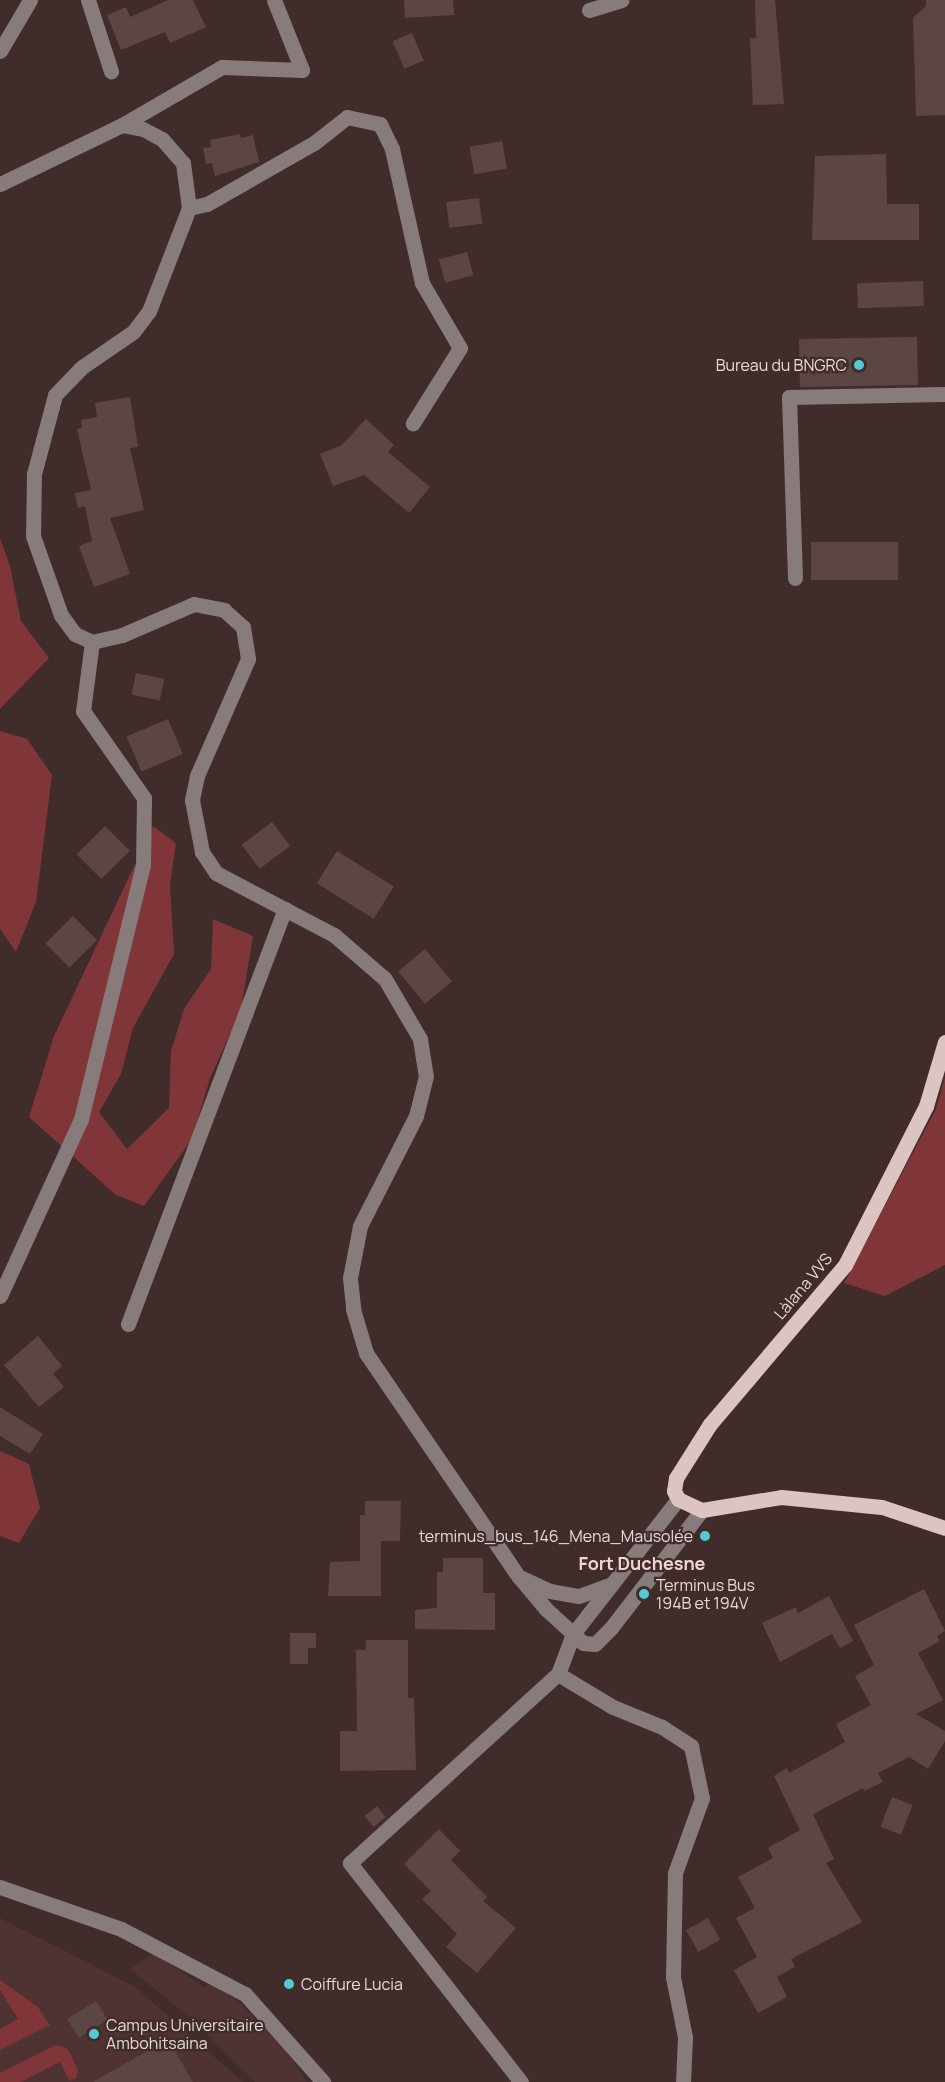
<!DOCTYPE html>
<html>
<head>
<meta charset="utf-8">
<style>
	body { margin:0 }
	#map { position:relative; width:945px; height:2082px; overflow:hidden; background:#412c2c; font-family:Manrope,sans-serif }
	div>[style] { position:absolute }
	.built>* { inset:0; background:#4f3232 }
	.green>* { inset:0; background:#803539 }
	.building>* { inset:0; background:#5c4545; transform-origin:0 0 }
	.minor>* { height:15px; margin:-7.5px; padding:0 7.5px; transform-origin:7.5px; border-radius:7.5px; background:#877b7b }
	.major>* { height:15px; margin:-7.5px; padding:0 7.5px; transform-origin:7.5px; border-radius:7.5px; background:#dcc4c3 }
	.dots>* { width:16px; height:16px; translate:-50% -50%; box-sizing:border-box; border:3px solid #412c2c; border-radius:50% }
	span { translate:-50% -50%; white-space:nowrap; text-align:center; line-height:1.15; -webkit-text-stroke:4.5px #412c2c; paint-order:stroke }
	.poi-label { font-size:16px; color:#e8d9d9 }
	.right { translate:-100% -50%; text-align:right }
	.left { translate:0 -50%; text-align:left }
	.street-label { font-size:16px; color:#e8d9d9 }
	.neighbourhood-label { font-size:18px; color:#f1d4d3; font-weight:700 }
</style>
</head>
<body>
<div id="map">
	<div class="built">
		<i style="clip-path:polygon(0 1918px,135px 1987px,243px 2082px,0 2082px)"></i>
		<i style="clip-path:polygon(154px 1953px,204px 1987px,212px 1983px,240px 2003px,285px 2050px,307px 2082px,255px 2082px,193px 2020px,130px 1969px)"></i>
	</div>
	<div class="green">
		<i style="clip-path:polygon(0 538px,10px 566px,21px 621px,49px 658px,0 709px)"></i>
		<i style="clip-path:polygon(0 731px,27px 739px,52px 775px,36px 902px,16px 952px,0 929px)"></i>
		<i style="clip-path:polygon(153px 826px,176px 843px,170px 884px,174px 954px,133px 1028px,121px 1074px,99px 1112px,127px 1149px,169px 1108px,171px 1051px,184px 1009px,211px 969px,213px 919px,253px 936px,241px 1010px,210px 1078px,192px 1139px,144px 1206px,116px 1195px,29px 1117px,54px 1036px)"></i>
		<i style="clip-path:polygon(945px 1077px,945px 1265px,885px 1296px,844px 1283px,936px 1109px)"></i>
		<i style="clip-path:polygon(0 1451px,29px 1464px,40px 1508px,19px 1543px,0 1536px)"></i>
		<i style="clip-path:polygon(0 1980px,38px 2007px,50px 2025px,0 2050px,0 2029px,18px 2019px,0 1990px)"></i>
		<i style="clip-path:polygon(56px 2045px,68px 2049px,78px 2070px,76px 2078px,70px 2081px,60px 2062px,21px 2082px,0 2082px,0 2073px)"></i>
	</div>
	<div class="building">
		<i style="clip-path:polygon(168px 0,193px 0,206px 27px,170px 43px,165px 32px,121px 50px,107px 15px,126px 7px,130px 17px)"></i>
		<i style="clip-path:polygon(404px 0,453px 0,454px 15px,405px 18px)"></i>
		<i style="clip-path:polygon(755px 0,775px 0,784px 104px,753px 105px,750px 38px,756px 38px)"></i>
		<i style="clip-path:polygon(926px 0,945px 0,945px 115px,916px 116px,913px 18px,926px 6px)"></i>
		<i style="left:412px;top:33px;width:30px;height:21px;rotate:67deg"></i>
		<i style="clip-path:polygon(240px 134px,241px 138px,253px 135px,259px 162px,215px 176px,212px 163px,206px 164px,203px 148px,211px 147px,210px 140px)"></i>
		<i style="left:502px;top:141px;width:28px;height:33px;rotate:80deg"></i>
		<i style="clip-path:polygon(886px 154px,887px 204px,919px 204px,919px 240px,812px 240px,815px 156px)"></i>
		<i style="left:479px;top:198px;width:26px;height:33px;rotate:83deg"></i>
		<i style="left:467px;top:252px;width:24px;height:29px;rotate:75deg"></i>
		<i style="left:923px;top:281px;width:25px;height:66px;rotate:88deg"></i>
		<i style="left:917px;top:337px;width:48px;height:118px;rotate:89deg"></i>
		<i style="clip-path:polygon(130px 397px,138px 447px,130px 448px,144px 510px,110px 518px,130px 574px,94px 587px,79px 546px,92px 541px,85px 506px,78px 508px,75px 493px,91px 490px,77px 429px,82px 428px,81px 420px,97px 417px,95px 403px)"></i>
		<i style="clip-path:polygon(366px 419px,394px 445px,388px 452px,430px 487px,409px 513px,364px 475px,333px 486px,320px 454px,342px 445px)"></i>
		<i style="left:811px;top:542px;width:87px;height:38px"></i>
		<i style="left:136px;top:673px;width:29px;height:22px;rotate:12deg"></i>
		<i style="left:168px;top:719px;width:38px;height:45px;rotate:67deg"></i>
		<i style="left:272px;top:822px;width:30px;height:38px;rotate:53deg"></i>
		<i style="left:105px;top:826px;width:35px;height:40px;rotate:45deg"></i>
		<i style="left:337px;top:851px;width:67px;height:38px;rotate:32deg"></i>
		<i style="left:73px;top:916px;width:34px;height:39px;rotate:45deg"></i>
		<i style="left:425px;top:949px;width:42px;height:35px;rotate:50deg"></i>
		<i style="clip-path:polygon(38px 1336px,62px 1366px,53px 1374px,64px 1387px,39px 1407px,4px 1365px)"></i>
		<i style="clip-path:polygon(0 1407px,43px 1434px,30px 1454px,0 1436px)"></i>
		<i style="clip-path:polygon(365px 1501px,401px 1501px,400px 1541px,381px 1541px,381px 1596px,328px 1596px,330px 1562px,360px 1561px,360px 1515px,365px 1515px)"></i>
		<i style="clip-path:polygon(443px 1558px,483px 1558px,483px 1593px,495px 1593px,495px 1630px,415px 1629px,415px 1610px,437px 1608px,437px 1572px,443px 1572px)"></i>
		<i style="clip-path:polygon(924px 1589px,945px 1631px,937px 1636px,940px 1641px,918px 1653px,943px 1700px,916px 1714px,945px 1731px,945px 1741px,928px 1769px,909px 1757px,878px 1773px,883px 1782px,864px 1791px,863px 1788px,813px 1814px,834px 1859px,826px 1863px,862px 1922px,791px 1959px,795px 1967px,777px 1977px,787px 1997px,758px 2013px,734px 1970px,757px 1957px,736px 1918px,755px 1908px,738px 1877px,773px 1858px,768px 1848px,800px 1830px,774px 1776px,787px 1768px,789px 1773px,845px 1742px,836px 1724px,871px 1705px,855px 1676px,874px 1665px,854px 1625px)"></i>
		<i style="clip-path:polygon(829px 1596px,853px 1641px,840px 1648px,832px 1634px,780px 1662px,762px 1623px,796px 1607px,798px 1613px)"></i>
		<i style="clip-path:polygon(290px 1633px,316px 1633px,316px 1648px,308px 1648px,308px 1664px,290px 1664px)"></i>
		<i style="clip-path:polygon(366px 1640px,408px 1640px,408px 1698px,414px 1698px,416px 1770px,340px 1771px,340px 1731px,357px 1731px,356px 1650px,366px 1650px)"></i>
		<i style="left:892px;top:1797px;width:22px;height:32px;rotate:21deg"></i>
		<i style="left:377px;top:1806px;width:14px;height:16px;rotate:51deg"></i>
		<i style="clip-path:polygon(439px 1829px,460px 1851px,451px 1860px,487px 1897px,483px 1901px,516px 1928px,477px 1973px,446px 1947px,457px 1934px,422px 1899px,431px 1891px,404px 1864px)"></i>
		<i style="left:708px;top:1918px;width:25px;height:25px;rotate:61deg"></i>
		<i style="left:96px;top:2001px;width:22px;height:34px;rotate:58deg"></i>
		<i style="clip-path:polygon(168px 2039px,193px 2082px,93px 2082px)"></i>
	</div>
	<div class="minor">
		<i style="left:88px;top:0;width:75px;rotate:72.1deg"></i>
		<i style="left:589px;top:10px;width:34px;rotate:-17deg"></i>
		<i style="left:0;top:51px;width:59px;rotate:-59.5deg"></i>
		<i style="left:122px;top:125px;width:116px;rotate:-30.1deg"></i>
		<i style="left:222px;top:67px;width:80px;rotate:2.1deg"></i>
		<i style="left:302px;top:70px;width:75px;rotate:-111.8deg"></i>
		<i style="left:0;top:184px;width:136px;rotate:-25.8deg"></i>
		<i style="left:122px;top:125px;width:21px;rotate:11deg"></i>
		<i style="left:143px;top:129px;width:21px;rotate:28deg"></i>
		<i style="left:162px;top:139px;width:32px;rotate:49deg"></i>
		<i style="left:183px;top:163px;width:45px;rotate:82.4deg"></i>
		<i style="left:189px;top:208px;width:110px;rotate:111.2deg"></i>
		<i style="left:149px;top:311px;width:26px;rotate:127deg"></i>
		<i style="left:133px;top:332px;width:62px;rotate:145.5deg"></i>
		<i style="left:82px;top:367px;width:39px;rotate:134deg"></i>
		<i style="left:55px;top:395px;width:82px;rotate:104.9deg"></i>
		<i style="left:34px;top:474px;width:62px;rotate:90.9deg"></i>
		<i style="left:33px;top:536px;width:84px;rotate:70.5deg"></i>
		<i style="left:61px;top:615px;width:24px;rotate:54deg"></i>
		<i style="left:75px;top:634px;width:19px;rotate:25deg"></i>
		<i style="left:92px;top:642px;width:31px;rotate:-13deg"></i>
		<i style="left:122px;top:635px;width:78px;rotate:-23.3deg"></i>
		<i style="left:194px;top:604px;width:31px;rotate:11deg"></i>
		<i style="left:224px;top:610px;width:25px;rotate:42deg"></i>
		<i style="left:243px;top:627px;width:32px;rotate:81deg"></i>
		<i style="left:248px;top:659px;width:128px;rotate:113.6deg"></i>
		<i style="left:197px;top:776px;width:25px;rotate:102deg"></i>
		<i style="left:192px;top:800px;width:53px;rotate:79.1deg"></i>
		<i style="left:202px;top:852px;width:25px;rotate:56deg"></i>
		<i style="left:216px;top:873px;width:133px;rotate:27.7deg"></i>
		<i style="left:334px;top:935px;width:67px;rotate:40.8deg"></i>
		<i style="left:385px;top:979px;width:69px;rotate:59.7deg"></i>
		<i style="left:420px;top:1039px;width:37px;rotate:81deg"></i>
		<i style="left:426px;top:1076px;width:41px;rotate:104deg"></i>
		<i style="left:416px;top:1116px;width:123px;rotate:117deg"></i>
		<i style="left:360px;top:1226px;width:53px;rotate:100.9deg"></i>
		<i style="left:350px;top:1278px;width:31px;rotate:84deg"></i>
		<i style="left:353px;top:1309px;width:46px;rotate:73.5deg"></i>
		<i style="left:366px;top:1353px;width:271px;rotate:55.7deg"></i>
		<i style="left:519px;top:1577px;width:42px;rotate:49.8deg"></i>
		<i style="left:546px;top:1609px;width:50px;rotate:42.6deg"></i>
		<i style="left:583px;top:1643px;width:12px;rotate:5deg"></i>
		<i style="left:595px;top:1644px;width:23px;rotate:-45deg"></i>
		<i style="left:611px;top:1628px;width:149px;rotate:-52.4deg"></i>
		<i style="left:189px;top:208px;width:18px;rotate:-13deg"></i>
		<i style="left:207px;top:204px;width:123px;rotate:-29.7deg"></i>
		<i style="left:314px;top:143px;width:42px;rotate:-38.2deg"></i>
		<i style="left:347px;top:117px;width:34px;rotate:12deg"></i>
		<i style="left:380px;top:124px;width:28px;rotate:64deg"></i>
		<i style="left:392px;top:149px;width:137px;rotate:77.4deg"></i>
		<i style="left:422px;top:283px;width:75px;rotate:59.7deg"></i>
		<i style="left:460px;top:348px;width:89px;rotate:122.1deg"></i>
		<i style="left:795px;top:578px;width:181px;rotate:-91.9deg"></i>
		<i style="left:789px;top:397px;width:156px;rotate:-1.1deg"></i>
		<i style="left:0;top:1296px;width:195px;rotate:-65.4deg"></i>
		<i style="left:81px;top:1119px;width:261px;rotate:-76.3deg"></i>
		<i style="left:143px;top:865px;width:67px;rotate:-89.1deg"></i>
		<i style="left:144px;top:798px;width:106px;rotate:-125deg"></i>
		<i style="left:83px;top:711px;width:70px;rotate:-82.6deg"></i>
		<i style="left:128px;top:1324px;width:444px;rotate:-69.3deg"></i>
		<i style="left:522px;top:1578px;width:31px;rotate:25deg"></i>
		<i style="left:550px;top:1591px;width:29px;rotate:10deg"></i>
		<i style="left:579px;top:1596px;width:32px;rotate:-20deg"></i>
		<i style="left:558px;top:1674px;width:64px;rotate:31deg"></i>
		<i style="left:613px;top:1707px;width:53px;rotate:22.2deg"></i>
		<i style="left:662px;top:1727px;width:35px;rotate:33deg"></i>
		<i style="left:691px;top:1746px;width:53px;rotate:78.1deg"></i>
		<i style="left:702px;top:1798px;width:80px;rotate:109.8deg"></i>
		<i style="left:675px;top:1873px;width:104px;rotate:91.1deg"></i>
		<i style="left:673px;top:1977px;width:61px;rotate:78.7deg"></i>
		<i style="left:685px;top:2037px;width:45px;rotate:92.5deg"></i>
		<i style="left:0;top:1887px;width:128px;rotate:19.1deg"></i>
		<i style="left:121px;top:1929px;width:140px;rotate:27.7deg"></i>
		<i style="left:245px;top:1994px;width:118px;rotate:48.4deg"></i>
		<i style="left:521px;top:2082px;width:278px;rotate:-128deg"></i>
		<i style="left:350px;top:1863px;width:281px;rotate:-42.3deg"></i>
		<i style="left:558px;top:1674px;width:43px;rotate:-69.4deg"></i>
		<i style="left:573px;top:1634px;width:171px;rotate:-52.1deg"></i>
	</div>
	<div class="major">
		<i style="left:945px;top:1042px;width:67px;rotate:106.5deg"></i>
		<i style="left:926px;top:1106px;width:178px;rotate:117deg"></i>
		<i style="left:845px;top:1265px;width:209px;rotate:130.3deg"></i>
		<i style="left:710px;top:1424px;width:64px;rotate:122.2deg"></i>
		<i style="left:676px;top:1478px;width:13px;rotate:99deg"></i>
		<i style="left:674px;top:1491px;width:9px;rotate:63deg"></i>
		<i style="left:678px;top:1499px;width:26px;rotate:25deg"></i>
		<i style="left:702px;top:1510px;width:80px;rotate:-9.3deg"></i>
		<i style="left:781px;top:1497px;width:101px;rotate:5.7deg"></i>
		<i style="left:882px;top:1507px;width:66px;rotate:18.4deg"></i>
	</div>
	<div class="dots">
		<i style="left:859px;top:365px;background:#51ccd2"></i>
		<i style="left:705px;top:1536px;background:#51ccd2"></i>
		<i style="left:644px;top:1594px;background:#51ccd2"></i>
		<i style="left:289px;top:1984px;background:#51ccd2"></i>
		<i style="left:94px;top:2034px;background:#51ccd2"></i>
	</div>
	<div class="poi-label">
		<span class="right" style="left:847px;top:365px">Bureau du BNGRC</span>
		<span class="right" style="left:693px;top:1536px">terminus_bus_146_Mena_Mausolée</span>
		<span class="left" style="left:656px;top:1594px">Terminus Bus<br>194B et 194V</span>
		<span class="left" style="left:301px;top:1984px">Coiffure Lucia</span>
		<span class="left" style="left:106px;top:2034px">Campus Universitaire<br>Ambohitsaina</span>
	</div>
	<div class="street-label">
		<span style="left:803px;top:1286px;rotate:-50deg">Làlana VVS</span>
	</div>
	<div class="neighbourhood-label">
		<span style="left:642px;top:1563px">Fort Duchesne</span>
	</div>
</div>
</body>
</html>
